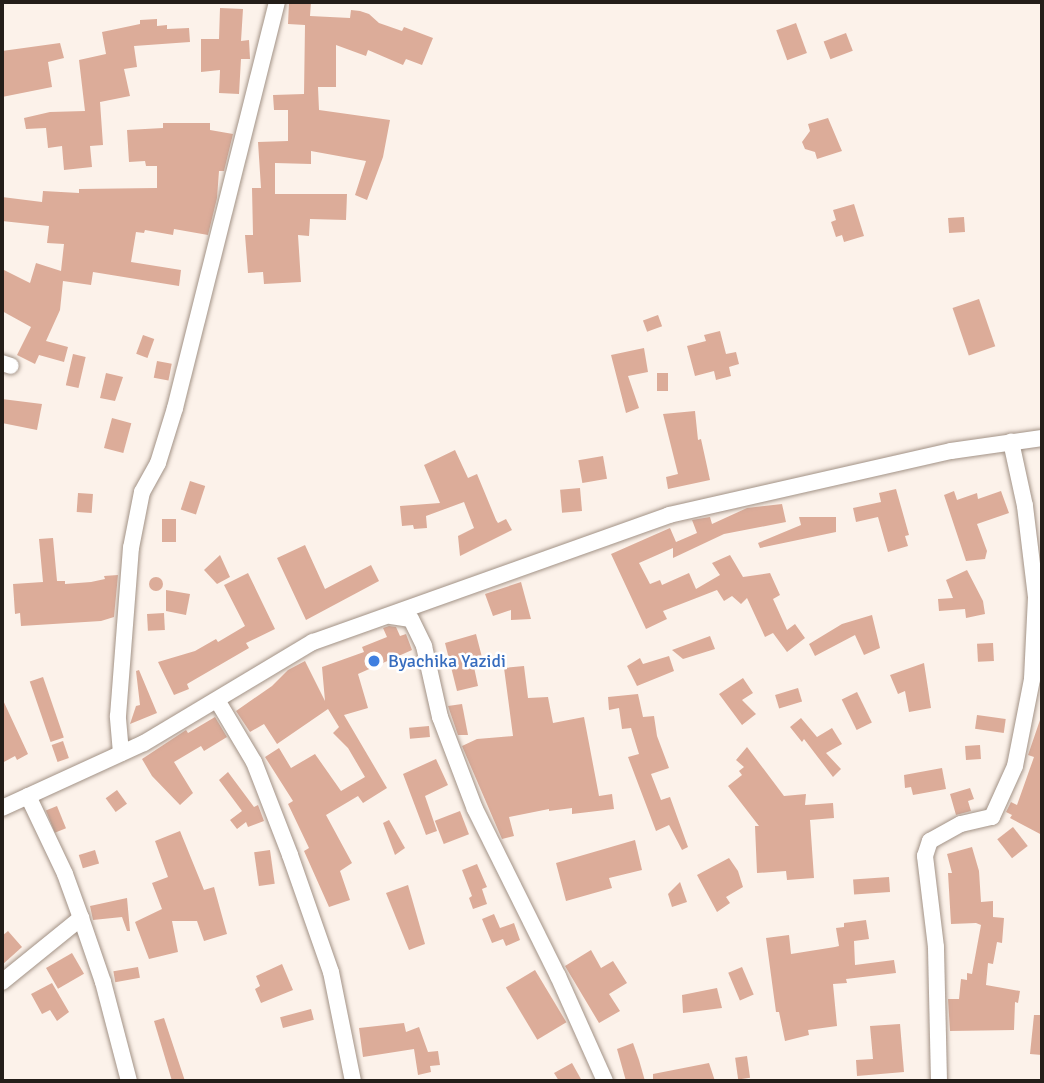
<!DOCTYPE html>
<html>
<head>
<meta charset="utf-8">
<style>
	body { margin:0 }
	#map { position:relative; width:1044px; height:1083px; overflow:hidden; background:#fcf2ea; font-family:Signika,sans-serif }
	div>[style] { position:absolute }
	.building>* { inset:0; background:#dcac99; transform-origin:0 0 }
	.round { border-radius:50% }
	.roads { filter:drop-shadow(0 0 2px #a29286) drop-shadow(0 0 2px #a29286) }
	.street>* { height:16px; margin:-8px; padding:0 8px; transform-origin:8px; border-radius:8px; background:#fff }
	.dots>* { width:19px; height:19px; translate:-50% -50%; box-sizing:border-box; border:4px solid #fff; border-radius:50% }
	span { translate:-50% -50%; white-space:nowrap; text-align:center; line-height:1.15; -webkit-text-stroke:5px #fff; paint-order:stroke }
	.shop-label { font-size:18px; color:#366cbe }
	.left { translate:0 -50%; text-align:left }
	.frame { position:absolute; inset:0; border:4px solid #241e19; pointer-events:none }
</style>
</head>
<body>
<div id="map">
	<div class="building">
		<i style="clip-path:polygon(289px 2px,311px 2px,310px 16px,350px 18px,351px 10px,360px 11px,369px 14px,379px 23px,402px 31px,404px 27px,433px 38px,422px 65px,406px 59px,403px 65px,368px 50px,366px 56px,336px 45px,336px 87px,318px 87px,319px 110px,390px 120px,383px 157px,367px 200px,355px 195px,366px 161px,311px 151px,311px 164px,275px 163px,275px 194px,347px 194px,346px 220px,310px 219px,309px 236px,298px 235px,301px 282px,264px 284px,263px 272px,248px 273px,245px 235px,253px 235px,252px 188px,261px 188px,258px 142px,288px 141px,288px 110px,274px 110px,273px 95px,304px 94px,305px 25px,288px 24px)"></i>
		<i style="clip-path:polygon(220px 8px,243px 9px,241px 41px,249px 40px,250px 59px,241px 59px,239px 94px,219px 93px,220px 70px,201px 72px,201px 39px,219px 39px)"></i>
		<i style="clip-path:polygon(157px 19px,157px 26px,167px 25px,167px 29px,189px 28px,190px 42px,134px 46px,137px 67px,124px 69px,130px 96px,100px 102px,103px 145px,90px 146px,92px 167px,64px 170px,62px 146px,48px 148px,46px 128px,26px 129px,24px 118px,50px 112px,85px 111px,79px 60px,106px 54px,102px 32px,140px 24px,140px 20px)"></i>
		<i style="left:796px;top:23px;width:32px;height:21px;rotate:70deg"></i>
		<i style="left:846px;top:33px;width:19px;height:24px;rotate:69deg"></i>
		<i style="clip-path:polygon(60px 43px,64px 58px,48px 62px,52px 87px,2px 97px,2px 51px)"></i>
		<i style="clip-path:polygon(828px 118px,842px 151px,817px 159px,815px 152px,805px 149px,802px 142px,810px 131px,808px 124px)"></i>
		<i style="clip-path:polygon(163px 123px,210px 123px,210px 130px,233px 134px,224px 171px,219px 171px,217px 198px,208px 235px,174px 229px,173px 235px,145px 230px,144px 233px,136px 232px,131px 262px,181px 270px,179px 286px,93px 272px,91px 285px,63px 281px,60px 310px,46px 341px,68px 347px,64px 362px,39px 355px,35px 364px,17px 355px,31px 327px,2px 311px,2px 269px,30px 283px,36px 263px,61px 271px,64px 244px,47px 243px,49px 226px,2px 221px,2px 197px,42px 202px,43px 191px,79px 193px,79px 189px,157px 188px,157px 166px,146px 166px,145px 161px,129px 162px,127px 130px,163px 128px)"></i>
		<i style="clip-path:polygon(854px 204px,864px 236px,844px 242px,842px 235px,836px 237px,831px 222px,836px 220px,833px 210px)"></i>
		<i style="left:964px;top:217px;width:15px;height:16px;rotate:86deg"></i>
		<i style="left:979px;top:299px;width:50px;height:28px;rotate:71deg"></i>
		<i style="left:658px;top:315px;width:12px;height:16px;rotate:70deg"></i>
		<i style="clip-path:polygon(720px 331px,726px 354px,736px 352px,739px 364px,729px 367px,731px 376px,716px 380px,714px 371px,695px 376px,687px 346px,706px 341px,704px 335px)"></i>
		<i style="left:143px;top:335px;width:12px;height:20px;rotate:20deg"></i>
		<i style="clip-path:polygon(644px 348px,648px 372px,628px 376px,639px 408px,626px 413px,611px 355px)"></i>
		<i style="left:73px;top:354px;width:13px;height:32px;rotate:13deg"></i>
		<i style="left:157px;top:361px;width:15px;height:17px;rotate:11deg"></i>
		<i style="clip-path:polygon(106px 373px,123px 377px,115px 401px,100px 398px)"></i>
		<i style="left:657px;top:373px;width:11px;height:18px"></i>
		<i style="clip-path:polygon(2px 399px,42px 404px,37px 430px,2px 423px)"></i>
		<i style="clip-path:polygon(695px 411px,698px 440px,701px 439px,710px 480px,668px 489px,666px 477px,678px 474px,663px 414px)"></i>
		<i style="left:112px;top:418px;width:20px;height:31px;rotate:15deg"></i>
		<i style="clip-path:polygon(455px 450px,468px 478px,477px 474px,496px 520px,498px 523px,506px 519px,512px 530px,460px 556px,458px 536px,474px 528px,464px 502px,426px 516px,427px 528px,414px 529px,413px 525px,402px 526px,400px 506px,440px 503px,424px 465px)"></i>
		<i style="left:603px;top:456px;width:23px;height:25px;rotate:80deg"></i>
		<i style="left:190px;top:481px;width:16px;height:30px;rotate:18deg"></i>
		<i style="left:580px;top:488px;width:23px;height:20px;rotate:85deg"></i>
		<i style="clip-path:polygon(896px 489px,909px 535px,905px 536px,908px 546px,888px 552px,878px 517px,856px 522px,853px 508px,881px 502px,879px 493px)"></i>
		<i style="clip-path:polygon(954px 491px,957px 500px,977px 493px,978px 499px,1001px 491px,1009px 513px,977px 524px,987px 551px,985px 559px,966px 561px,944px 495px)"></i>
		<i style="left:78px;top:493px;width:15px;height:19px;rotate:4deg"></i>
		<i style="clip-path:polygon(782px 504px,786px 522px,724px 534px,673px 558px,673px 548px,639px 563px,650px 584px,660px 580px,662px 585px,689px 573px,696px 589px,720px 575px,712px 563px,730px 555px,743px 577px,770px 573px,780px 595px,773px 599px,787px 630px,795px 624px,805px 638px,787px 652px,773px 633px,765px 637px,747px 598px,741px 604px,732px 596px,724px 601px,717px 590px,663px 611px,667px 619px,646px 629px,611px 554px,670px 528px,676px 542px,697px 533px,692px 520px,710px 517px,712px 524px,747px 508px)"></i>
		<i style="clip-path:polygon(799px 517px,836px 517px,836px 532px,760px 548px,758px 543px,801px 525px)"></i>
		<i style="left:162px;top:519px;width:14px;height:23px"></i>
		<i style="clip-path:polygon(53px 538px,57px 581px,65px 581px,65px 584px,91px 582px,105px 579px,104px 576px,118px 575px,114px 617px,101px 621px,21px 626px,20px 613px,15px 614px,13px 584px,43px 582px,39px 539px)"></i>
		<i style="clip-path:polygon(305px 545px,325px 589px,371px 565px,379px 581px,306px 620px,277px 558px)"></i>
		<i style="clip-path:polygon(220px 555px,230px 577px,217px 584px,204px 570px)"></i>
		<i style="clip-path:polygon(967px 570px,983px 601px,985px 614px,966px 618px,965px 609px,939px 611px,938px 599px,953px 598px,946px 580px)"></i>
		<i style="clip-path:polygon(248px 573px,275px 629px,246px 643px,249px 648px,187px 684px,189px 689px,174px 695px,158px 662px,195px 651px,216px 639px,218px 642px,245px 626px,224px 585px)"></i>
		<i class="round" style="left:149px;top:577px;width:14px;height:14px"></i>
		<i style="clip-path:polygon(521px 582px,531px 619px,511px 620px,511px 610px,493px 616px,485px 594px)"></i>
		<i style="clip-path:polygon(166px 590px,190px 594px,186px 615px,166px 611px)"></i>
		<i style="left:164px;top:613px;width:17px;height:17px;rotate:87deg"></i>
		<i style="clip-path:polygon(872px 615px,880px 648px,864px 655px,855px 635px,815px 656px,809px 644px,842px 624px)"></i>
		<i style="clip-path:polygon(389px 626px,396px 627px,400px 636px,406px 634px,412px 650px,358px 674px,368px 708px,344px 715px,387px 788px,363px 803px,358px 796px,326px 815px,352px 863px,340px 871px,350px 900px,329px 907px,304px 851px,309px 848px,288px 804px,293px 801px,265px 757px,279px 748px,291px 768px,315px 754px,341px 791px,365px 777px,348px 748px,333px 733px,339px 727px,328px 709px,277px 744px,264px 724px,250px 732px,236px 711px,272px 686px,288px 670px,305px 661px,325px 701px,322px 667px,364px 652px,362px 647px,387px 637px,383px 628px)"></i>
		<i style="clip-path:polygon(476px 634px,484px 665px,474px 667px,478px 686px,457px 691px,445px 643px)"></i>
		<i style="clip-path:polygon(710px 636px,715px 649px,683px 659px,672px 650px)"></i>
		<i style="left:993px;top:643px;width:18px;height:16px;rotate:87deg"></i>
		<i style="clip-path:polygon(669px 656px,674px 671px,637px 686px,627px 666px,640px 658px,643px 664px)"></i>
		<i style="clip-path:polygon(924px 663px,931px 708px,909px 712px,905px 691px,898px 694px,890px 675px)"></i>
		<i style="clip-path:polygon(524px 666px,528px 698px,548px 697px,553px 723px,584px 717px,599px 796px,612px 794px,614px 809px,572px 814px,572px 808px,549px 811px,549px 809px,509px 817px,514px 836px,502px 839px,462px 746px,477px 739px,513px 736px,504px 668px)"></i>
		<i style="clip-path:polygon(139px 670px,157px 713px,130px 724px,136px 706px,140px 705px,136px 671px)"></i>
		<i style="left:43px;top:677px;width:64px;height:14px;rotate:71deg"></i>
		<i style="clip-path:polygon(743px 678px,753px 693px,742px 700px,756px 714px,742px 725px,719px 694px)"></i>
		<i style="left:798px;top:688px;width:14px;height:24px;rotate:73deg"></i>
		<i style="left:857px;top:692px;width:34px;height:17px;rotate:64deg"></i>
		<i style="clip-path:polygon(638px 694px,643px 717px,654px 716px,657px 736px,669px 768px,651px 774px,661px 800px,670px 797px,688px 847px,682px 850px,669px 825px,656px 831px,628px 757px,639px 754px,631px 728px,622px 729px,619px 708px,609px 710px,608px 697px)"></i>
		<i style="clip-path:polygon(2px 698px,28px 754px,17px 760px,15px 756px,2px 763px)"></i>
		<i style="clip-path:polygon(462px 704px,468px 735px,458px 735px,448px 706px)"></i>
		<i style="left:977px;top:715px;width:29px;height:14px;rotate:8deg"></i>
		<i style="clip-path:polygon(215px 717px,227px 737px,204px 751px,201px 746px,174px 762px,193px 793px,180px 805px,152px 776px,142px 759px,186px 730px,188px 733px)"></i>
		<i style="clip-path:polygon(801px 718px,817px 737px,832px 728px,842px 744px,826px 753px,841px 769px,833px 777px,804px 739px,802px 742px,790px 727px)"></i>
		<i style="clip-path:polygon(1040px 720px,1042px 721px,1042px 835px,1010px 818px,1012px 815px,1006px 812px,1011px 802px,1017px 805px,1034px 757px,1028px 755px)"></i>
		<i style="left:429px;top:726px;width:11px;height:20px;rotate:85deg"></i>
		<i style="left:63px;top:741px;width:18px;height:12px;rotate:71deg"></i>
		<i style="left:980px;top:745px;width:14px;height:15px;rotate:86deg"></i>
		<i style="clip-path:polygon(747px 747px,784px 796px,806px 794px,805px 805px,833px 803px,834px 818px,810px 820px,814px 878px,787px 880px,786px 871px,757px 873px,755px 826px,759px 826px,728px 786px,742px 775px,739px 771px,744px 767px,736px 760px)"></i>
		<i style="clip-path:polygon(436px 759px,448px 785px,425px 796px,437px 831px,426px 835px,403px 774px)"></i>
		<i style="clip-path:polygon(942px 768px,946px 789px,913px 795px,911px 787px,905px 788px,904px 775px)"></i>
		<i style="clip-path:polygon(228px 772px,254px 807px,258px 805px,264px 821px,248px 827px,246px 822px,237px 829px,230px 820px,242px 811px,219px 780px)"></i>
		<i style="clip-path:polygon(970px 788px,974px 799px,968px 801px,971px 811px,956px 815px,950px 794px)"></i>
		<i style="left:117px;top:790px;width:17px;height:14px;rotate:54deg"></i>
		<i style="left:57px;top:806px;width:24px;height:12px;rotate:68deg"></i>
		<i style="left:460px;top:811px;width:25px;height:27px;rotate:69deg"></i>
		<i style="clip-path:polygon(389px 820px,405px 848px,395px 855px,383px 823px)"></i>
		<i style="left:1013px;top:827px;width:24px;height:20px;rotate:52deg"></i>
		<i style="clip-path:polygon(180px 831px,204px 890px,214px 887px,227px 934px,204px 941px,197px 921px,172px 921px,178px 952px,149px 959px,135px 922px,162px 909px,152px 883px,168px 877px,155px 841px)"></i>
		<i style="clip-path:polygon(635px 840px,642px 870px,609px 878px,612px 888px,566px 901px,556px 863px)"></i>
		<i style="clip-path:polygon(972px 847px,979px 871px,981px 902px,993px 901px,993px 917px,1004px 918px,1002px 943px,997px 942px,993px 964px,988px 963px,986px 985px,1020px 991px,1018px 1003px,1015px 1002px,1014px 1030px,950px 1031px,948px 999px,959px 999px,961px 979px,967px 980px,967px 973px,972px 974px,981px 925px,976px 923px,951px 924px,948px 873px,952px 873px,947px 854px)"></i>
		<i style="left:95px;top:850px;width:14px;height:17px;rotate:73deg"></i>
		<i style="left:270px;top:850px;width:34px;height:16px;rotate:82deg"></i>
		<i style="clip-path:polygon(729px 858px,738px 871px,743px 887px,726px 897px,730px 903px,717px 912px,697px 875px)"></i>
		<i style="clip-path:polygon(477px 864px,487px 887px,482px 889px,487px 904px,473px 909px,469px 898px,472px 896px,462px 870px)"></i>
		<i style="left:889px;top:877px;width:15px;height:36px;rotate:86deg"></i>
		<i style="clip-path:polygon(680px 882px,687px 902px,672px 907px,668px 894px)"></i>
		<i style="clip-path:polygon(408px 885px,425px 944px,409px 950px,386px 893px)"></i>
		<i style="clip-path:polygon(127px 898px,130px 931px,127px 931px,122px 917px,93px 920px,90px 906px)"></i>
		<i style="clip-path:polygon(494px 914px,500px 928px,514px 923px,520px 940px,506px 946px,503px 939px,492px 943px,482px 919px)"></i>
		<i style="clip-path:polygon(866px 920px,869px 939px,854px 941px,855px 965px,894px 960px,896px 973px,846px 979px,847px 983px,833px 984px,837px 1026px,808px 1030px,809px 1035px,785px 1041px,779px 1012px,776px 1012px,766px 938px,789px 935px,791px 954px,835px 947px,839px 946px,836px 928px,844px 927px,844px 923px)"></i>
		<i style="clip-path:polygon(8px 931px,22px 947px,2px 965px,2px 936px)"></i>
		<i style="clip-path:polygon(591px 950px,601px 968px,613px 961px,627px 983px,609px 994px,620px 1011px,599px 1023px,565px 966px)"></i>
		<i style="left:72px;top:953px;width:24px;height:30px;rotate:60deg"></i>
		<i style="clip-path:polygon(282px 964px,293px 990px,261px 1003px,255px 989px,260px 986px,256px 976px)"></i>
		<i style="left:138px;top:967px;width:11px;height:25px;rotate:80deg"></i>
		<i style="left:742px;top:967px;width:30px;height:15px;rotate:67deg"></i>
		<i style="left:535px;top:970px;width:61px;height:34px;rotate:59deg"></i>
		<i style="clip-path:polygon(52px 983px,69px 1012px,57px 1021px,50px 1010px,42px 1014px,31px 994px)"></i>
		<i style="clip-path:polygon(717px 988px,722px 1008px,683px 1013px,682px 995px)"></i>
		<i style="left:311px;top:1009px;width:11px;height:32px;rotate:75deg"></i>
		<i style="clip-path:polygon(1034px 1015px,1042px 1015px,1042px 1055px,1030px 1054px)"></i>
		<i style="clip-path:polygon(164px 1018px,185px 1081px,172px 1081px,154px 1021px)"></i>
		<i style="clip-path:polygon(404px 1023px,406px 1032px,419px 1027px,428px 1052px,438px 1051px,440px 1065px,430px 1066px,431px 1072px,418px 1075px,414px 1049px,363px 1057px,359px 1028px)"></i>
		<i style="clip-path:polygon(900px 1024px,904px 1072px,857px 1076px,856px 1060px,873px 1059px,870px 1026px)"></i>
		<i style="clip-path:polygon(633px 1043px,639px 1060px,645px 1081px,626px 1081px,617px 1049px)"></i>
		<i style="left:747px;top:1056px;width:22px;height:12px;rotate:82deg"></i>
		<i style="clip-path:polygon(572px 1063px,582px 1081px,559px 1081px,554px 1073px)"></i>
		<i style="clip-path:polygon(709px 1063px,715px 1081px,653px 1081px,653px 1074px)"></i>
	</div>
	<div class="roads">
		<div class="street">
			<i style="left:2px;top:363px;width:9px;rotate:18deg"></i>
			<i style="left:391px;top:616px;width:20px;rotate:9deg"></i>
			<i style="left:411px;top:619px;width:30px;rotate:64deg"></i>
			<i style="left:424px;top:646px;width:73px;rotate:77.3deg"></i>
			<i style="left:440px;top:717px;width:98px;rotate:69.2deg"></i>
			<i style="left:475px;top:809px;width:186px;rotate:63.6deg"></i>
			<i style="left:558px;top:976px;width:115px;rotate:65.9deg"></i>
			<i style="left:217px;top:700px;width:72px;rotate:59.2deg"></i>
			<i style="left:254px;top:762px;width:100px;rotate:68.8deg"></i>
			<i style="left:290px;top:855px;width:124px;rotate:70.7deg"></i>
			<i style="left:331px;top:972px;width:111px;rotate:78.6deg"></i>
			<i style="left:121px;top:753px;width:37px;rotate:-95deg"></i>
			<i style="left:118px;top:716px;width:169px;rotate:-85.6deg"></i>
			<i style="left:131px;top:548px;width:57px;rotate:-78.9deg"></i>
			<i style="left:142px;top:492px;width:33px;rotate:-61deg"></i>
			<i style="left:158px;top:463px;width:58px;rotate:-72.8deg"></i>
			<i style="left:175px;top:408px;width:419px;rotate:-75.9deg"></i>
			<i style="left:28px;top:796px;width:86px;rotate:64.6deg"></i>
			<i style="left:65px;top:874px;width:47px;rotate:70deg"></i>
			<i style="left:81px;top:918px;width:68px;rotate:71deg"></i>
			<i style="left:103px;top:982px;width:102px;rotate:75.3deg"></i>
			<i style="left:2px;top:808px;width:156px;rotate:-24.6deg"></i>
			<i style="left:144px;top:743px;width:197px;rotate:-30.9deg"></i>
			<i style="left:313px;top:642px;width:378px;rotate:-19.6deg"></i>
			<i style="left:669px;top:515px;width:289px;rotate:-12.8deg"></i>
			<i style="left:951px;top:451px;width:92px;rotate:-8.1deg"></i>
			<i style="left:2px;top:982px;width:102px;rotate:-39deg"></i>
			<i style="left:939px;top:1081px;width:134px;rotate:-91.3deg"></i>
			<i style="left:936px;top:947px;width:92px;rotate:-96.9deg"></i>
			<i style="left:925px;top:856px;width:16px;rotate:-72deg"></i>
			<i style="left:930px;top:841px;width:35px;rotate:-29deg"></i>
			<i style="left:961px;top:824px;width:32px;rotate:-13deg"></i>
			<i style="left:992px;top:817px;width:56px;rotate:-65.7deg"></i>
			<i style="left:1015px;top:766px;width:89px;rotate:-78.9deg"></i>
			<i style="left:1032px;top:679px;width:82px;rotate:-87.2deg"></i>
			<i style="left:1036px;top:597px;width:92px;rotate:-96.9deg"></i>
			<i style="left:1025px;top:506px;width:66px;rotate:-102.3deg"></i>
		</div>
	</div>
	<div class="dots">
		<i style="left:374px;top:661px;background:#3f7fe0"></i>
	</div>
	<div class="shop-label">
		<span class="left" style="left:388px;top:661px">Byachika Yazidi</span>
	</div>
	<div class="frame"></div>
</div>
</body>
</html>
